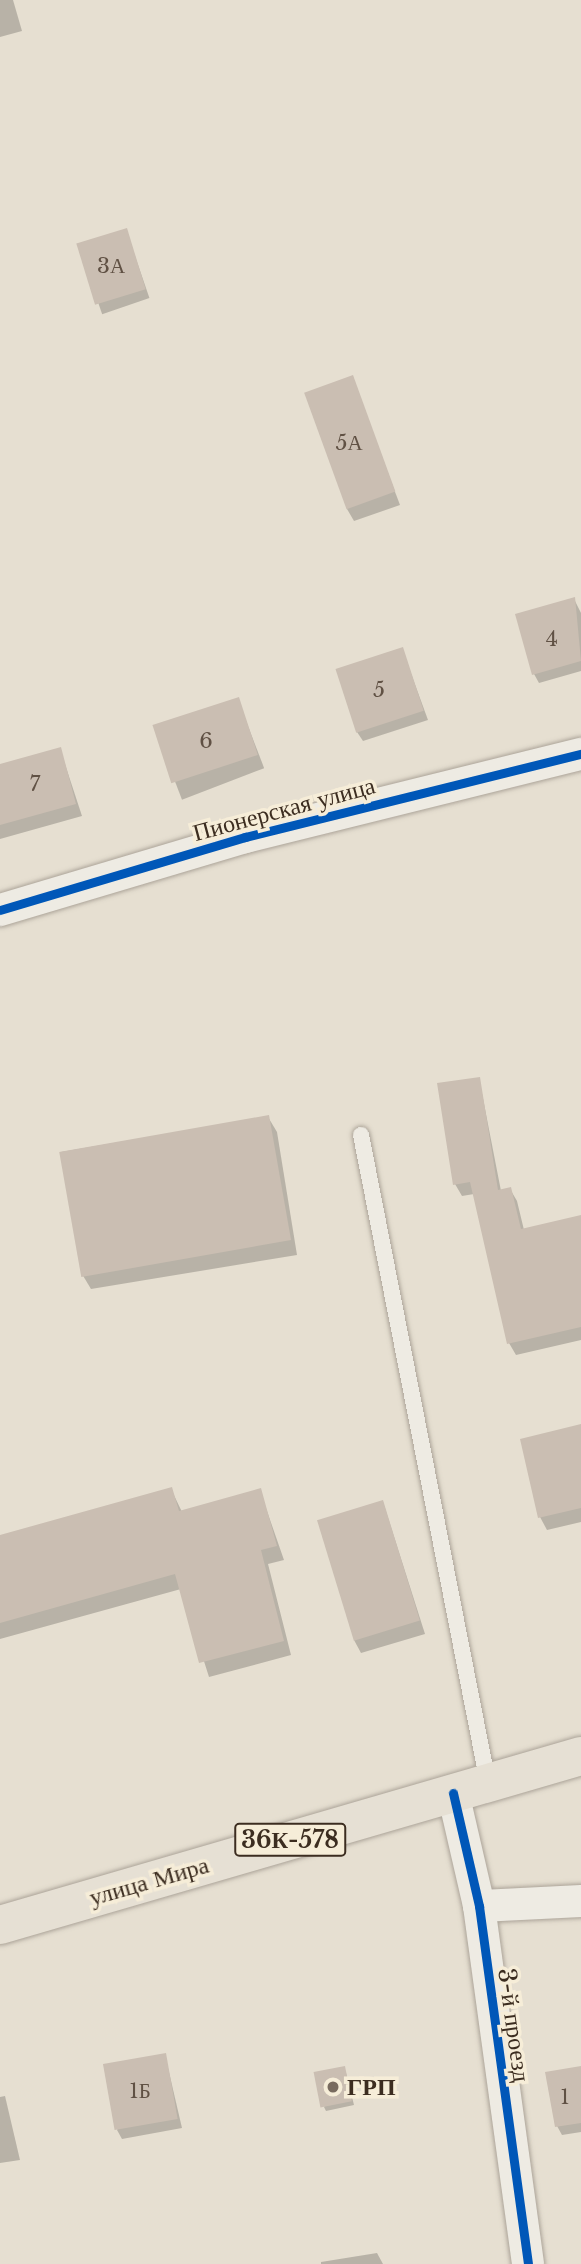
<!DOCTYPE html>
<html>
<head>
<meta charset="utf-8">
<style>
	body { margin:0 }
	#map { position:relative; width:581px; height:2264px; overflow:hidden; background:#e6dfd1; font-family:"Libre Baskerville",serif }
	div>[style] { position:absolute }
	.shadow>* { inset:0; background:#0003; transform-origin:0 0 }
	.building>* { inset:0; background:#cabeb2; transform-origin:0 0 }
	.roads { filter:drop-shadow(0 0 2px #aca499) drop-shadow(0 0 2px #aca499) }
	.lane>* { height:16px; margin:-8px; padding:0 8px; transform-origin:8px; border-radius:8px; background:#eeebe3 }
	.street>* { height:32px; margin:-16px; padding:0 16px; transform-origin:16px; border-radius:16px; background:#eeebe3 }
	.primary>* { height:38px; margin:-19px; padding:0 19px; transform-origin:19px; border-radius:19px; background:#e6e0d4 }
	.cycleway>* { height:9px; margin:-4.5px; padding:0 4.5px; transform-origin:4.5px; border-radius:4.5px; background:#0057b8 }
	.dots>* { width:19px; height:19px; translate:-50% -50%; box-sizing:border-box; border:4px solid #f6edd8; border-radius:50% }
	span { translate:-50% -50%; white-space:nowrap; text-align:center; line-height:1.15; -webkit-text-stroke:7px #f6edd8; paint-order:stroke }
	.number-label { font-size:21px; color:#605144 }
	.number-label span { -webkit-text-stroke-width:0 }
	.shield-label span { padding:2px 5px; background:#f6edd8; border:2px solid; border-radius:5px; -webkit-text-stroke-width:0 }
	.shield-label { font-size:23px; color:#3c2d20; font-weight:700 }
	.street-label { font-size:24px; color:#3c2d20 }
	.poi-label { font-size:24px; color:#3c2d20; font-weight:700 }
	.left { translate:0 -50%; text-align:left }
</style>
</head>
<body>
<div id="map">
	<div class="shadow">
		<i style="clip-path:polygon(0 0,13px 0,22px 31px,0 37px)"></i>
		<i style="left:126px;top:230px;width:72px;height:50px;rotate:71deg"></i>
		<i style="clip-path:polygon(352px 378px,400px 505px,354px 521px,347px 509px)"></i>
		<i style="clip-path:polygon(574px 599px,581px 613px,581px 671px,539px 683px,534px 674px)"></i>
		<i style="clip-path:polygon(402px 649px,428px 720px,363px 741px,357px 732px)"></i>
		<i style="left:238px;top:700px;width:73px;height:88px;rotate:69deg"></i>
		<i style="clip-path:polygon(60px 749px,82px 816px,0 839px,0 765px)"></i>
		<i style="clip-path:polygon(479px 1078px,501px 1191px,510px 1189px,517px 1201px,524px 1230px,581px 1217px,581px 1340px,516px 1355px,509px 1343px,474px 1194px,462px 1196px,455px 1184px)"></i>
		<i style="clip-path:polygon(268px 1117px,277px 1132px,297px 1255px,91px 1289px,82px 1274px,61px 1152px)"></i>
		<i style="clip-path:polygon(581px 1426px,581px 1522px,547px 1530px,540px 1517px)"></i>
		<i style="clip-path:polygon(171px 1489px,182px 1512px,260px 1491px,284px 1560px,268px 1564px,291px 1655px,209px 1677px,181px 1589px,0 1639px,0 1536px)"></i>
		<i style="clip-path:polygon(383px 1502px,425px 1634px,361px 1653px,354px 1640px)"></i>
		<i style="clip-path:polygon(165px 2055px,182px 2128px,122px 2139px,117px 2130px)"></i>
		<i style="clip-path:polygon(581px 2068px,581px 2132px,562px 2135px,557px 2126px)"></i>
		<i style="clip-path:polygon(346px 2073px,354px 2105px,326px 2111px,324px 2107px)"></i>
		<i style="clip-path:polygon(5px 2096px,20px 2160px,0 2163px,0 2097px)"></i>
		<i style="clip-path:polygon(377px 2253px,383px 2264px,321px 2264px,321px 2262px)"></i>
	</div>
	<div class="building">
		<i style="left:127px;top:228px;width:64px;height:53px;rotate:73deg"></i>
		<i style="left:353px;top:375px;width:124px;height:52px;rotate:70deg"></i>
		<i style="clip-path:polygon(575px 597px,581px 661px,532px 675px,515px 614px)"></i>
		<i style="left:403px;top:647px;width:67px;height:71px;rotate:72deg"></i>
		<i style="left:239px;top:697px;width:61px;height:91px;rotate:72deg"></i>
		<i style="clip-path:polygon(61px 747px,76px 804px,0 825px,0 764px)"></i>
		<i style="clip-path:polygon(480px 1077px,498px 1190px,511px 1187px,521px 1229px,581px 1215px,581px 1327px,507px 1344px,470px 1182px,453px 1185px,437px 1083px)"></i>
		<i style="left:269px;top:1115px;width:127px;height:213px;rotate:80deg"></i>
		<i style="clip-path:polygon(581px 1424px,581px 1508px,538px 1518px,520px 1439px)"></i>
		<i style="clip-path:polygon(172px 1487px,179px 1511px,261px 1488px,277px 1546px,261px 1550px,284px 1641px,199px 1663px,175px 1574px,0 1623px,0 1535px)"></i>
		<i style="left:383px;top:1500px;width:126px;height:69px;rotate:73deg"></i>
		<i style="left:166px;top:2053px;width:67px;height:64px;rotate:80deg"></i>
		<i style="left:345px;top:2066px;width:36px;height:32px;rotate:79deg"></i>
		<i style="clip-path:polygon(581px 2066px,581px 2123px,555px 2127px,545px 2072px)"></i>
	</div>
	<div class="roads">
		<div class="lane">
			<i style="left:361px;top:1135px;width:660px;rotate:78.91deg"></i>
		</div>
		<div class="street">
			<i style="left:0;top:910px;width:256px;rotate:-16.6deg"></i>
			<i style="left:245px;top:837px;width:346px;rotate:-13.9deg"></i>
			<i style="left:453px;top:1793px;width:116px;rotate:77deg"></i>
			<i style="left:479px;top:1906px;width:361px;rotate:82.2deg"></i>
			<i style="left:479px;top:1906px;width:102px;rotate:-2.8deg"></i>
		</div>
		<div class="primary">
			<i style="left:0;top:1925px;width:605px;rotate:-16.22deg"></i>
		</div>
	</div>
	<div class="cycleway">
		<i style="left:0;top:910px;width:256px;rotate:-16.6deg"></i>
		<i style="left:245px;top:837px;width:346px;rotate:-13.9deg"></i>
		<i style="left:453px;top:1793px;width:116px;rotate:77deg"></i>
		<i style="left:479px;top:1906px;width:361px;rotate:82.2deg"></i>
	</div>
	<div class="dots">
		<i style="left:333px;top:2087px;background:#786b5e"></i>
	</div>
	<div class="number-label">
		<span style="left:111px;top:266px">3А</span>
		<span style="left:349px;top:443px">5А</span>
		<span style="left:552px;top:639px">4</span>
		<span style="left:379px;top:690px">5</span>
		<span style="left:206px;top:741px">6</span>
		<span style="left:35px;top:784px">7</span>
		<span style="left:140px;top:2091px">1Б</span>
		<span style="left:565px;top:2097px">1</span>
	</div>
	<div class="shield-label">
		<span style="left:290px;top:1840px">36К-578</span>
	</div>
	<div class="street-label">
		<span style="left:284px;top:809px;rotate:-15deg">Пионерская улица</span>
		<span style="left:149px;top:1881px;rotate:-16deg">улица Мира</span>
		<span style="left:514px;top:2025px;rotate:82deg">3-й проезд</span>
	</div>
	<div class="poi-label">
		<span class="left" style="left:347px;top:2087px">ГРП</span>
	</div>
</div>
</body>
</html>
